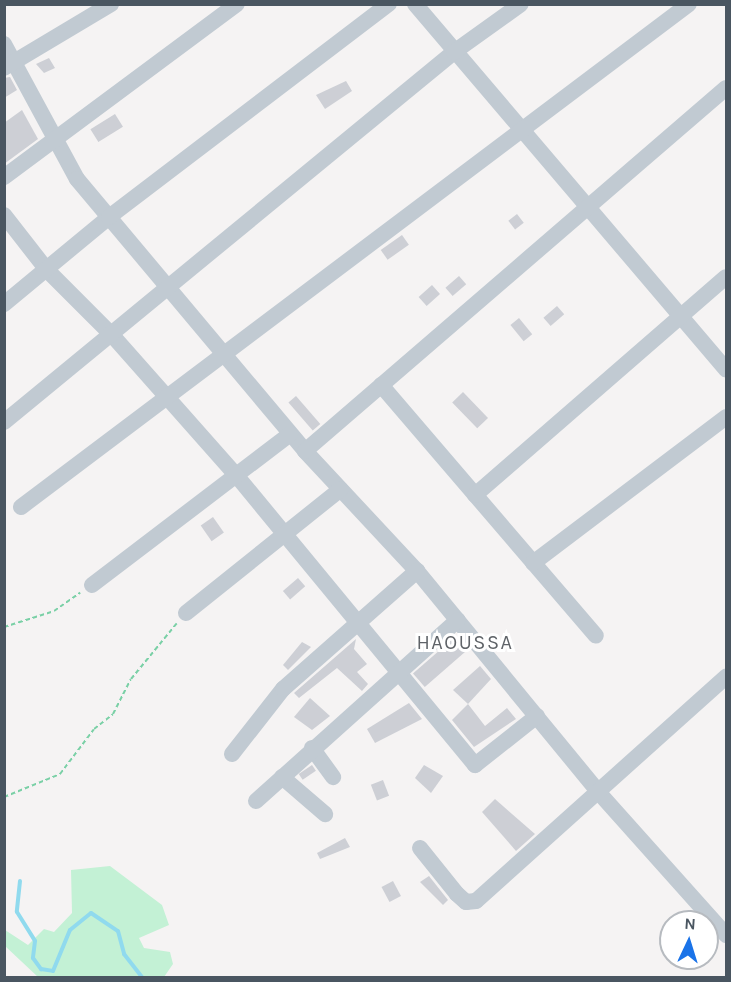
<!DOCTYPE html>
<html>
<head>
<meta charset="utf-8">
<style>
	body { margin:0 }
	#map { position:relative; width:731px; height:982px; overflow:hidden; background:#f5f3f3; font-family:Karla,sans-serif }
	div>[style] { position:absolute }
	.green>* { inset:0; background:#c3f1d5 }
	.stream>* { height:4px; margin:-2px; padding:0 2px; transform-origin:2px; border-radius:2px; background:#90daee }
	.building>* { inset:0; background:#cdcfd5; transform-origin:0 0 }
	.path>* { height:2px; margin-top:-1px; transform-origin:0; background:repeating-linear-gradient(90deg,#7ad0a6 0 4.5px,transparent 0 7.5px) }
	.minor>* { height:16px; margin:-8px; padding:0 8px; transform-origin:8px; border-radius:8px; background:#c1cad2 }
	span { translate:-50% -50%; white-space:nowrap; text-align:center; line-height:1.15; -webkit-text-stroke:6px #fff; paint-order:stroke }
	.quarter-label { font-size:20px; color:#5f6368; letter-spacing:1.5px }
	.frame { position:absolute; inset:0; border:6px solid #4a5661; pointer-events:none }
	.north { position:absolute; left:659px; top:910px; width:60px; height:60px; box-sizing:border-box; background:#fff; border:2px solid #b7bbc0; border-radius:50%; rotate:4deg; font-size:16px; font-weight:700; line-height:24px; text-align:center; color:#4a5661 }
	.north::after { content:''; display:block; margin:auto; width:21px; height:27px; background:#1a73e8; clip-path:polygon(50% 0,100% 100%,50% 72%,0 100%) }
</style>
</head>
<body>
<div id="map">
	<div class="green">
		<i style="clip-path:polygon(110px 866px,162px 905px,169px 925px,139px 938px,144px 948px,170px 952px,173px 964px,164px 977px,38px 977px,5px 946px,5px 930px,28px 945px,44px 929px,54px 932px,72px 913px,71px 870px)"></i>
	</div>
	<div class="stream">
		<i style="left:20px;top:881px;width:31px;rotate:96deg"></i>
		<i style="left:17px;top:912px;width:34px;rotate:58deg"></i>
		<i style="left:35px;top:941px;width:17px;rotate:97deg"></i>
		<i style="left:33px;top:958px;width:14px;rotate:54deg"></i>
		<i style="left:41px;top:969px;width:12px;rotate:9deg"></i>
		<i style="left:53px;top:971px;width:44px;rotate:-67.5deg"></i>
		<i style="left:70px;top:930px;width:27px;rotate:-39deg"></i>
		<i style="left:91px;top:913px;width:32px;rotate:34deg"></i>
		<i style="left:118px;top:931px;width:24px;rotate:75deg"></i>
		<i style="left:124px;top:954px;width:31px;rotate:52deg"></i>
	</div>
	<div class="building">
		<i style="clip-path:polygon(49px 58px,55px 68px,44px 73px,36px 64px)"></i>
		<i style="clip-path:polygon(10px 77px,17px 90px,4px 98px,4px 78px)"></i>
		<i style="clip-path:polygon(346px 81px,352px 91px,325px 109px,316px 95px)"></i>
		<i style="clip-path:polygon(22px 110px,38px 139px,4px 164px,4px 123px)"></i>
		<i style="left:115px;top:114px;width:15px;height:29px;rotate:58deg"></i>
		<i style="left:517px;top:214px;width:11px;height:11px;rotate:52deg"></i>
		<i style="left:402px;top:235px;width:12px;height:26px;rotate:55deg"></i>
		<i style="left:459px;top:276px;width:11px;height:18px;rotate:49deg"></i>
		<i style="left:432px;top:285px;width:12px;height:18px;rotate:48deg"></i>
		<i style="left:557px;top:306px;width:11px;height:18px;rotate:49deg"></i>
		<i style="left:519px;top:318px;width:21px;height:11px;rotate:51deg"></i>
		<i style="left:463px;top:392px;width:36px;height:15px;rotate:46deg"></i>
		<i style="left:296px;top:396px;width:37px;height:10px;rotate:49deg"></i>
		<i style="left:213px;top:517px;width:19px;height:15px;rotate:55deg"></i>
		<i style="left:298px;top:578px;width:11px;height:20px;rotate:49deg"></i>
		<i style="left:456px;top:636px;width:18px;height:57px;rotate:49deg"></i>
		<i style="clip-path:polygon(356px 639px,354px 649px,367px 664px,357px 672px,368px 684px,362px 691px,337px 668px,299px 698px,294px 693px)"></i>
		<i style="clip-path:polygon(302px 642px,311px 647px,288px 670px,283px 665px)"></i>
		<i style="clip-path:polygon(480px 666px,491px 679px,468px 704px,453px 690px)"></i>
		<i style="clip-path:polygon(310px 698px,330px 716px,312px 730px,294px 717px)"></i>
		<i style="clip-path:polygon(409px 703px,422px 719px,375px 743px,367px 729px)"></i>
		<i style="clip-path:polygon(468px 704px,485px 726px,507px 708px,516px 719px,474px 747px,452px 720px)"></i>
		<i style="left:312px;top:765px;width:7px;height:16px;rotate:56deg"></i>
		<i style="clip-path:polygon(424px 765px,443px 776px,431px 793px,415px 778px)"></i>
		<i style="left:383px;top:780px;width:17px;height:13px;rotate:69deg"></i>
		<i style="clip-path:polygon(495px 799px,535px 834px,516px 851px,482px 812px)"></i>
		<i style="clip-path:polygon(345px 838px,350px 847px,320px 859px,317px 853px)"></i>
		<i style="clip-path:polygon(429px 876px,448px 900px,443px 905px,420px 882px)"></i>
		<i style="left:393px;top:881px;width:17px;height:13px;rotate:62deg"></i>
	</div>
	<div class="path">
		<i style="left:4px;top:627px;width:52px;rotate:-17.7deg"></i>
		<i style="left:54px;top:611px;width:32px;rotate:-35deg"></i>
		<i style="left:4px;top:797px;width:61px;rotate:-22.3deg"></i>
		<i style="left:60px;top:774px;width:56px;rotate:-52.9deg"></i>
		<i style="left:94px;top:729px;width:24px;rotate:-38deg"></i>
		<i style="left:113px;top:714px;width:39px;rotate:-63deg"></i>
		<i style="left:131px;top:679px;width:72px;rotate:-50.6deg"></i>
	</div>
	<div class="minor">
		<i style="left:415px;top:4px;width:480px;rotate:49.6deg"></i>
		<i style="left:4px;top:44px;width:153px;rotate:61.6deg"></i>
		<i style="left:77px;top:179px;width:355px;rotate:50deg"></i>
		<i style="left:305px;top:451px;width:164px;rotate:47deg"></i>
		<i style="left:417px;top:571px;width:290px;rotate:50.6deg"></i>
		<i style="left:601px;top:795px;width:188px;rotate:48.2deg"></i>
		<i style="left:4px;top:68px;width:125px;rotate:-30.9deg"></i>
		<i style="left:4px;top:177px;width:290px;rotate:-36.6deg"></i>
		<i style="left:4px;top:215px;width:70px;rotate:52deg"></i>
		<i style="left:47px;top:270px;width:92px;rotate:45deg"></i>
		<i style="left:112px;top:335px;width:187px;rotate:48.5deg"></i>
		<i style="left:236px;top:475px;width:376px;rotate:50.5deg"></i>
		<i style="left:475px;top:765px;width:79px;rotate:-38.3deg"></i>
		<i style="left:4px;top:304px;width:136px;rotate:-39.6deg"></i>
		<i style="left:109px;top:217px;width:352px;rotate:-37.3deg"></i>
		<i style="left:381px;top:385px;width:330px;rotate:49.4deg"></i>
		<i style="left:4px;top:422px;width:583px;rotate:-39.43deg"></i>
		<i style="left:454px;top:52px;width:82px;rotate:-35.6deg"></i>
		<i style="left:305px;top:451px;width:556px;rotate:-40.77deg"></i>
		<i style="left:475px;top:495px;width:332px;rotate:-41deg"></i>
		<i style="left:21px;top:507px;width:836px;rotate:-36.98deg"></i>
		<i style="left:533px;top:563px;width:242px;rotate:-37.1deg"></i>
		<i style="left:92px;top:585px;width:249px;rotate:-37.3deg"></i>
		<i style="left:186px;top:613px;width:198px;rotate:-38.7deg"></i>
		<i style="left:312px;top:748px;width:36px;rotate:54deg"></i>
		<i style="left:232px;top:754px;width:83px;rotate:-51.9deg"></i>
		<i style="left:283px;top:689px;width:179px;rotate:-41.4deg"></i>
		<i style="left:282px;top:777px;width:57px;rotate:40.7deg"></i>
		<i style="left:256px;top:801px;width:271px;rotate:-41.9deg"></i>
		<i style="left:420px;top:848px;width:59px;rotate:51.2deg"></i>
		<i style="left:457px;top:894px;width:12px;rotate:42deg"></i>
		<i style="left:466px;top:902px;width:10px;rotate:-6deg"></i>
		<i style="left:476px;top:901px;width:336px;rotate:-41.9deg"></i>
	</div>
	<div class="quarter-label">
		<span style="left:465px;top:642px">HAOUSSA</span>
	</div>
	<div class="frame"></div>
	<div class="north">N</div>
</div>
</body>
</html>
